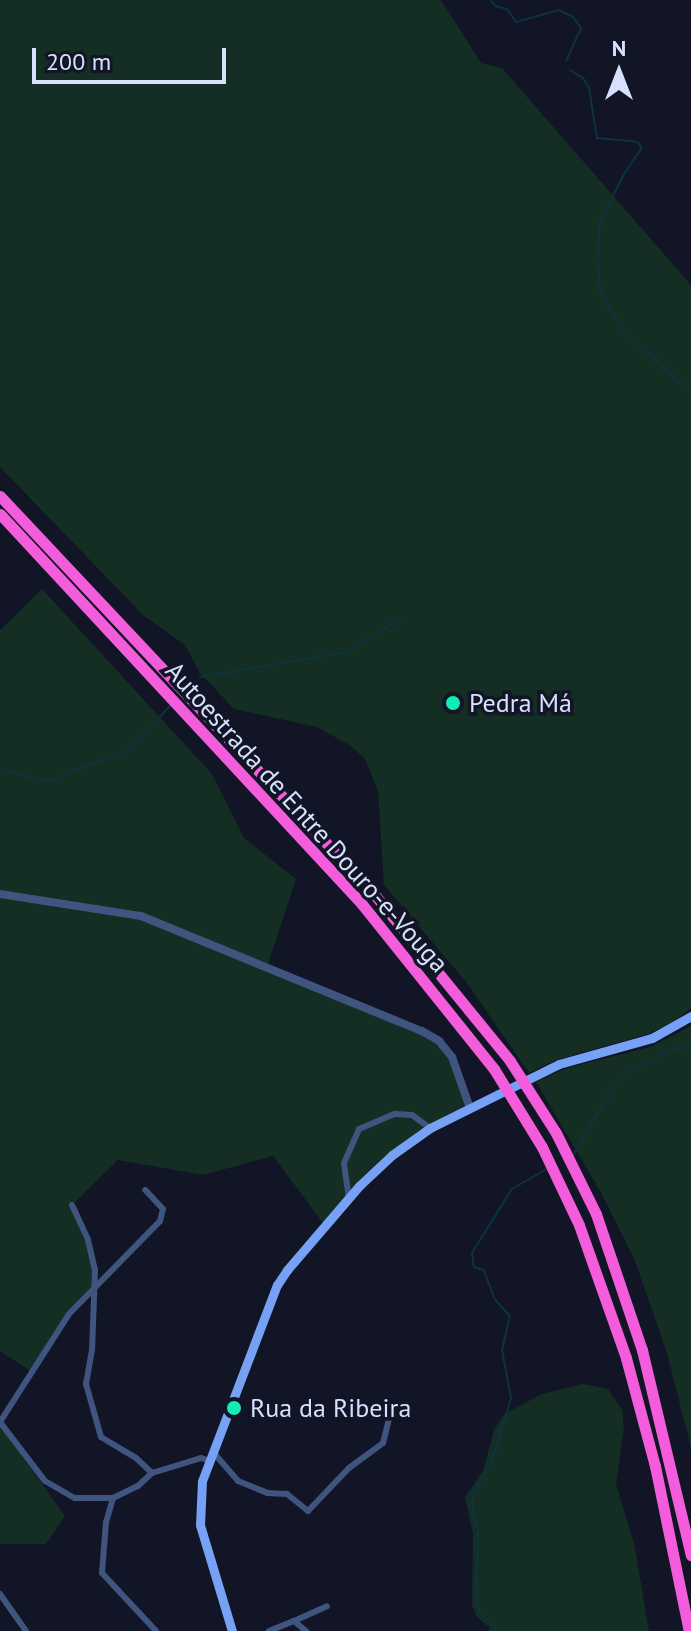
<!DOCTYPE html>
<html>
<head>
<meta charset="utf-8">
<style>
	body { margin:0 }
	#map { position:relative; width:691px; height:1631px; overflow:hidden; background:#111525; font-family:"PT Sans",sans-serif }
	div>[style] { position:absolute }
	.green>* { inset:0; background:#142e24 }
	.stream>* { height:2px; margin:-1px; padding:0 1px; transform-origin:1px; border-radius:1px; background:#0e3340 }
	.minor>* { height:6px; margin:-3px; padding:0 3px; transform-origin:3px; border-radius:3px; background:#3f5580 }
	.tertiary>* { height:8px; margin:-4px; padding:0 4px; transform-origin:4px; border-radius:4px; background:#3f5580 }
	.secondary>* { height:9px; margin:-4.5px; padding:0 4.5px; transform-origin:4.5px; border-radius:4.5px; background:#76a1f5 }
	.motorway>* { height:11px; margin:-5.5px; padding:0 5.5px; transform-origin:5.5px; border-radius:5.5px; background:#f35cdb }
	.motorway-bridge>* { height:11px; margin:-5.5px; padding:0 5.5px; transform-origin:5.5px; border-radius:5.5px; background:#f35cdb }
	.dots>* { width:22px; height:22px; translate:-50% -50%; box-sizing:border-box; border:4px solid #111525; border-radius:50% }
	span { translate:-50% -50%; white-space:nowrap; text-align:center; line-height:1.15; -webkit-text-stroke:7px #111525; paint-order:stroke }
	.poi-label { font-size:26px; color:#d7e0fc }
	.left { translate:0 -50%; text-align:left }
	.street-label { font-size:26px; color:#d7e0fc }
	.north { position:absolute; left:579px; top:32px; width:80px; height:80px; -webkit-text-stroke:6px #111525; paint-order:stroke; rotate:0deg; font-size:22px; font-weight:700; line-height:32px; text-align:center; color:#d7e0fc }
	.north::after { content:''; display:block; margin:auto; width:28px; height:36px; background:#d7e0fc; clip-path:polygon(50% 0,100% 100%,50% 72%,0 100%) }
	.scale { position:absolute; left:32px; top:48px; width:194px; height:36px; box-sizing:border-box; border:4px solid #d7e0fc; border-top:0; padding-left:10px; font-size:24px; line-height:28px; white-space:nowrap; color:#d7e0fc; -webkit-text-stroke:6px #111525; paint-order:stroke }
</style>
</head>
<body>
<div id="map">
	<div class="green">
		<i style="clip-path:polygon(0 0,441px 0,481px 63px,502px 68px,691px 285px,691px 1008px,674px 1021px,648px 1034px,556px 1060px,529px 1073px,467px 983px,384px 885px,378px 791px,365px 759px,351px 746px,317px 727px,234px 709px,200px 673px,185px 645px,143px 615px,0 467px)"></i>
		<i style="clip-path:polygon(42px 589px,212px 774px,244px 838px,296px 879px,266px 970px,422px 1031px,452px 1057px,470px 1108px,392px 1155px,326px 1227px,273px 1156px,203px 1175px,118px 1160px,72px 1205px,88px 1240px,95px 1285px,69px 1314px,32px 1372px,0 1351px,0 630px)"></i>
		<i style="clip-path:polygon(691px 1026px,691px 1448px,667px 1353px,635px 1261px,600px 1191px,536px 1082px,567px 1068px,650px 1047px)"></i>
		<i style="clip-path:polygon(583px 1384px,608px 1389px,622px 1410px,624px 1429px,616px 1484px,635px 1547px,649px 1631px,488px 1631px,490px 1628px,476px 1616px,472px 1605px,473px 1534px,465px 1497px,483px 1471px,494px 1430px,504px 1414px,542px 1394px)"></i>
		<i style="clip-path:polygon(0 1425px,65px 1516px,46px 1544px,0 1544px)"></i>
	</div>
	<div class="stream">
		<i style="left:491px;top:0;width:7px;rotate:56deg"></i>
		<i style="left:495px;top:6px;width:12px;rotate:14deg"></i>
		<i style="left:507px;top:9px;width:16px;rotate:55deg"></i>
		<i style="left:516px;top:22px;width:45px;rotate:-15.6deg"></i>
		<i style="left:559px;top:10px;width:16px;rotate:27deg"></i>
		<i style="left:573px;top:17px;width:14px;rotate:54deg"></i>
		<i style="left:581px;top:28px;width:36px;rotate:114deg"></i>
		<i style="left:570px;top:70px;width:15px;rotate:32deg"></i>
		<i style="left:583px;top:78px;width:12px;rotate:59deg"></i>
		<i style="left:589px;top:88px;width:51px;rotate:80.9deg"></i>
		<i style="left:597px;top:138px;width:36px;rotate:5deg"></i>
		<i style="left:633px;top:141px;width:8px;rotate:23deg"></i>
		<i style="left:640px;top:144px;width:5px;rotate:79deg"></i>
		<i style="left:641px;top:149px;width:32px;rotate:124deg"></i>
		<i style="left:623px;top:176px;width:51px;rotate:116.6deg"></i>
		<i style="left:600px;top:222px;width:39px;rotate:94deg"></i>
		<i style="left:597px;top:261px;width:32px;rotate:83deg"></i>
		<i style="left:601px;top:293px;width:42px;rotate:59.7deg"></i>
		<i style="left:622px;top:329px;width:90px;rotate:42.7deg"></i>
		<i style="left:200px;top:677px;width:149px;rotate:-9.7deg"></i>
		<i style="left:347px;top:652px;width:64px;rotate:-32.2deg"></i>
		<i style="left:0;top:770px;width:49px;rotate:12.9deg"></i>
		<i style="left:48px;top:781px;width:86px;rotate:-21.2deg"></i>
		<i style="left:128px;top:750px;width:62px;rotate:-46.3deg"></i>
		<i style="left:573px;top:1155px;width:84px;rotate:-59.2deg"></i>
		<i style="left:616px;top:1083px;width:23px;rotate:-40deg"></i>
		<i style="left:634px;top:1068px;width:62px;rotate:-23.7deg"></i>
		<i style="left:495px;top:1631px;width:5px;rotate:-79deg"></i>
		<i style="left:496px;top:1626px;width:20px;rotate:-143deg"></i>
		<i style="left:480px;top:1614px;width:20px;rotate:-101deg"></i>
		<i style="left:476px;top:1594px;width:66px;rotate:-88.3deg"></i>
		<i style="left:478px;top:1528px;width:21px;rotate:-107deg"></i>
		<i style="left:472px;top:1508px;width:13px;rotate:-86deg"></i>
		<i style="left:473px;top:1495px;width:36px;rotate:-60deg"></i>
		<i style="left:491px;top:1464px;width:69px;rotate:-73.1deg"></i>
		<i style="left:511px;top:1398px;width:49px;rotate:-100.6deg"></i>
		<i style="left:502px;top:1350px;width:35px;rotate:-77deg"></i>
		<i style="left:510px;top:1316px;width:24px;rotate:-132deg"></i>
		<i style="left:494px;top:1298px;width:30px;rotate:-110deg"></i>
		<i style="left:484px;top:1270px;width:10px;rotate:-163deg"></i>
		<i style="left:474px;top:1267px;width:14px;rotate:-98deg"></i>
		<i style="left:472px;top:1253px;width:75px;rotate:-58deg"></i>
		<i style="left:512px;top:1189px;width:39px;rotate:-30deg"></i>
	</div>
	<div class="minor">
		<i style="left:349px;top:1199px;width:36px;rotate:-98deg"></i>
		<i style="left:344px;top:1163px;width:37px;rotate:-66deg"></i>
		<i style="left:359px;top:1129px;width:39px;rotate:-23deg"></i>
		<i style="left:395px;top:1114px;width:17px;rotate:3deg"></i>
		<i style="left:412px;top:1115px;width:22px;rotate:36deg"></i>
		<i style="left:72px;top:1205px;width:38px;rotate:65deg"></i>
		<i style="left:88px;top:1240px;width:31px;rotate:77deg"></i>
		<i style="left:95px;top:1270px;width:80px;rotate:92.1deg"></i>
		<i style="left:92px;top:1350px;width:35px;rotate:100deg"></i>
		<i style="left:86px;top:1384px;width:55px;rotate:74.2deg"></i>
		<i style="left:101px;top:1437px;width:41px;rotate:31deg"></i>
		<i style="left:136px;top:1458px;width:22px;rotate:43deg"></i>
		<i style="left:152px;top:1473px;width:51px;rotate:-17deg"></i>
		<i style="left:201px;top:1458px;width:9px;rotate:18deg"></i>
		<i style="left:0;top:1422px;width:128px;rotate:-57.4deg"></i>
		<i style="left:69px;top:1314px;width:130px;rotate:-45.6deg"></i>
		<i style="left:160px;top:1221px;width:12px;rotate:-76deg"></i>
		<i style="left:163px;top:1209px;width:26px;rotate:-133deg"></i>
		<i style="left:0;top:1422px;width:74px;rotate:52.7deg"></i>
		<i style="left:45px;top:1481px;width:34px;rotate:30deg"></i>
		<i style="left:75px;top:1498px;width:38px"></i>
		<i style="left:113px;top:1498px;width:28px;rotate:-26deg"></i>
		<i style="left:138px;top:1486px;width:19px;rotate:-43deg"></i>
		<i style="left:213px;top:1452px;width:38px;rotate:49deg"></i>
		<i style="left:238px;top:1481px;width:31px;rotate:22deg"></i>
		<i style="left:267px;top:1493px;width:20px;rotate:3deg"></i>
		<i style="left:287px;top:1494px;width:27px;rotate:39deg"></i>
		<i style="left:308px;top:1511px;width:59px;rotate:-46.4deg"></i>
		<i style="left:349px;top:1468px;width:42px;rotate:-36.3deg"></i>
		<i style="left:383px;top:1443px;width:34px;rotate:-76deg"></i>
		<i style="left:113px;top:1498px;width:25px;rotate:106deg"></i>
		<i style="left:106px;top:1522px;width:51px;rotate:94.5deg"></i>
		<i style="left:102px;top:1573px;width:79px;rotate:47deg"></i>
		<i style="left:0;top:1594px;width:45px;rotate:54.9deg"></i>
		<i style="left:294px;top:1621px;width:36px;rotate:-24deg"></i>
		<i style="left:269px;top:1631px;width:27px;rotate:-22deg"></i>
		<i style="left:294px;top:1621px;width:16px;rotate:40deg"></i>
	</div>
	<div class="tertiary">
		<i style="left:0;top:894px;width:143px;rotate:8.9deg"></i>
		<i style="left:141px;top:916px;width:304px;rotate:22.3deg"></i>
		<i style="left:422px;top:1031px;width:20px;rotate:30deg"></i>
		<i style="left:439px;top:1041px;width:21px;rotate:51deg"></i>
		<i style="left:452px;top:1057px;width:54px;rotate:70.6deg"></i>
	</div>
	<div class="secondary">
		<i style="left:232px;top:1631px;width:111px;rotate:-106.8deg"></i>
		<i style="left:200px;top:1525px;width:44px;rotate:-87.4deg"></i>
		<i style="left:202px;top:1481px;width:210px;rotate:-69.1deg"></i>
		<i style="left:277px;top:1285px;width:18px;rotate:-56deg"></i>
		<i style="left:287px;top:1270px;width:111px;rotate:-49.4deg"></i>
		<i style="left:359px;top:1186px;width:45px;rotate:-43.2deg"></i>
		<i style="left:392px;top:1155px;width:47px;rotate:-35.4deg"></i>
		<i style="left:430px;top:1128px;width:144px;rotate:-26.4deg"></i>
		<i style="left:559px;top:1064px;width:97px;rotate:-15.6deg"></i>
		<i style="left:652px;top:1038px;width:45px;rotate:-29.4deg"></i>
	</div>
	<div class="motorway">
		<i style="left:0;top:496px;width:546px;rotate:46.78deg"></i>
		<i style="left:374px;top:894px;width:215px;rotate:50.8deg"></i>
		<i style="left:0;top:514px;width:531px;rotate:47.14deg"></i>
		<i style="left:361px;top:903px;width:213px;rotate:51.3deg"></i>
		<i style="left:596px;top:1214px;width:144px;rotate:71.3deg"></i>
		<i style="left:642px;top:1350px;width:211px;rotate:76.6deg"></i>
		<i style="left:579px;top:1225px;width:141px;rotate:70.5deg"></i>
		<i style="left:626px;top:1358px;width:112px;rotate:75deg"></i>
		<i style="left:655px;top:1466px;width:168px;rotate:78.4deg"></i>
	</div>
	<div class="motorway-bridge">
		<i style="left:510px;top:1061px;width:85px;rotate:57.4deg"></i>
		<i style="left:556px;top:1133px;width:90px;rotate:63.7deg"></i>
		<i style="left:494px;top:1069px;width:92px;rotate:58.4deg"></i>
		<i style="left:542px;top:1147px;width:86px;rotate:64.6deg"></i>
	</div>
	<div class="dots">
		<i style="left:453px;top:703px;background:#12edb3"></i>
		<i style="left:234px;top:1408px;background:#12edb3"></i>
	</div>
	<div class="poi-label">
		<span class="left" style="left:469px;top:703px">Pedra Má</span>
		<span class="left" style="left:250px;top:1408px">Rua da Ribeira</span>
	</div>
	<div class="street-label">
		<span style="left:307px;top:817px;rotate:48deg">Autoestrada de Entre Douro-e-Vouga</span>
	</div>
	<div class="north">N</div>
	<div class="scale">200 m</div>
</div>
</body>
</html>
